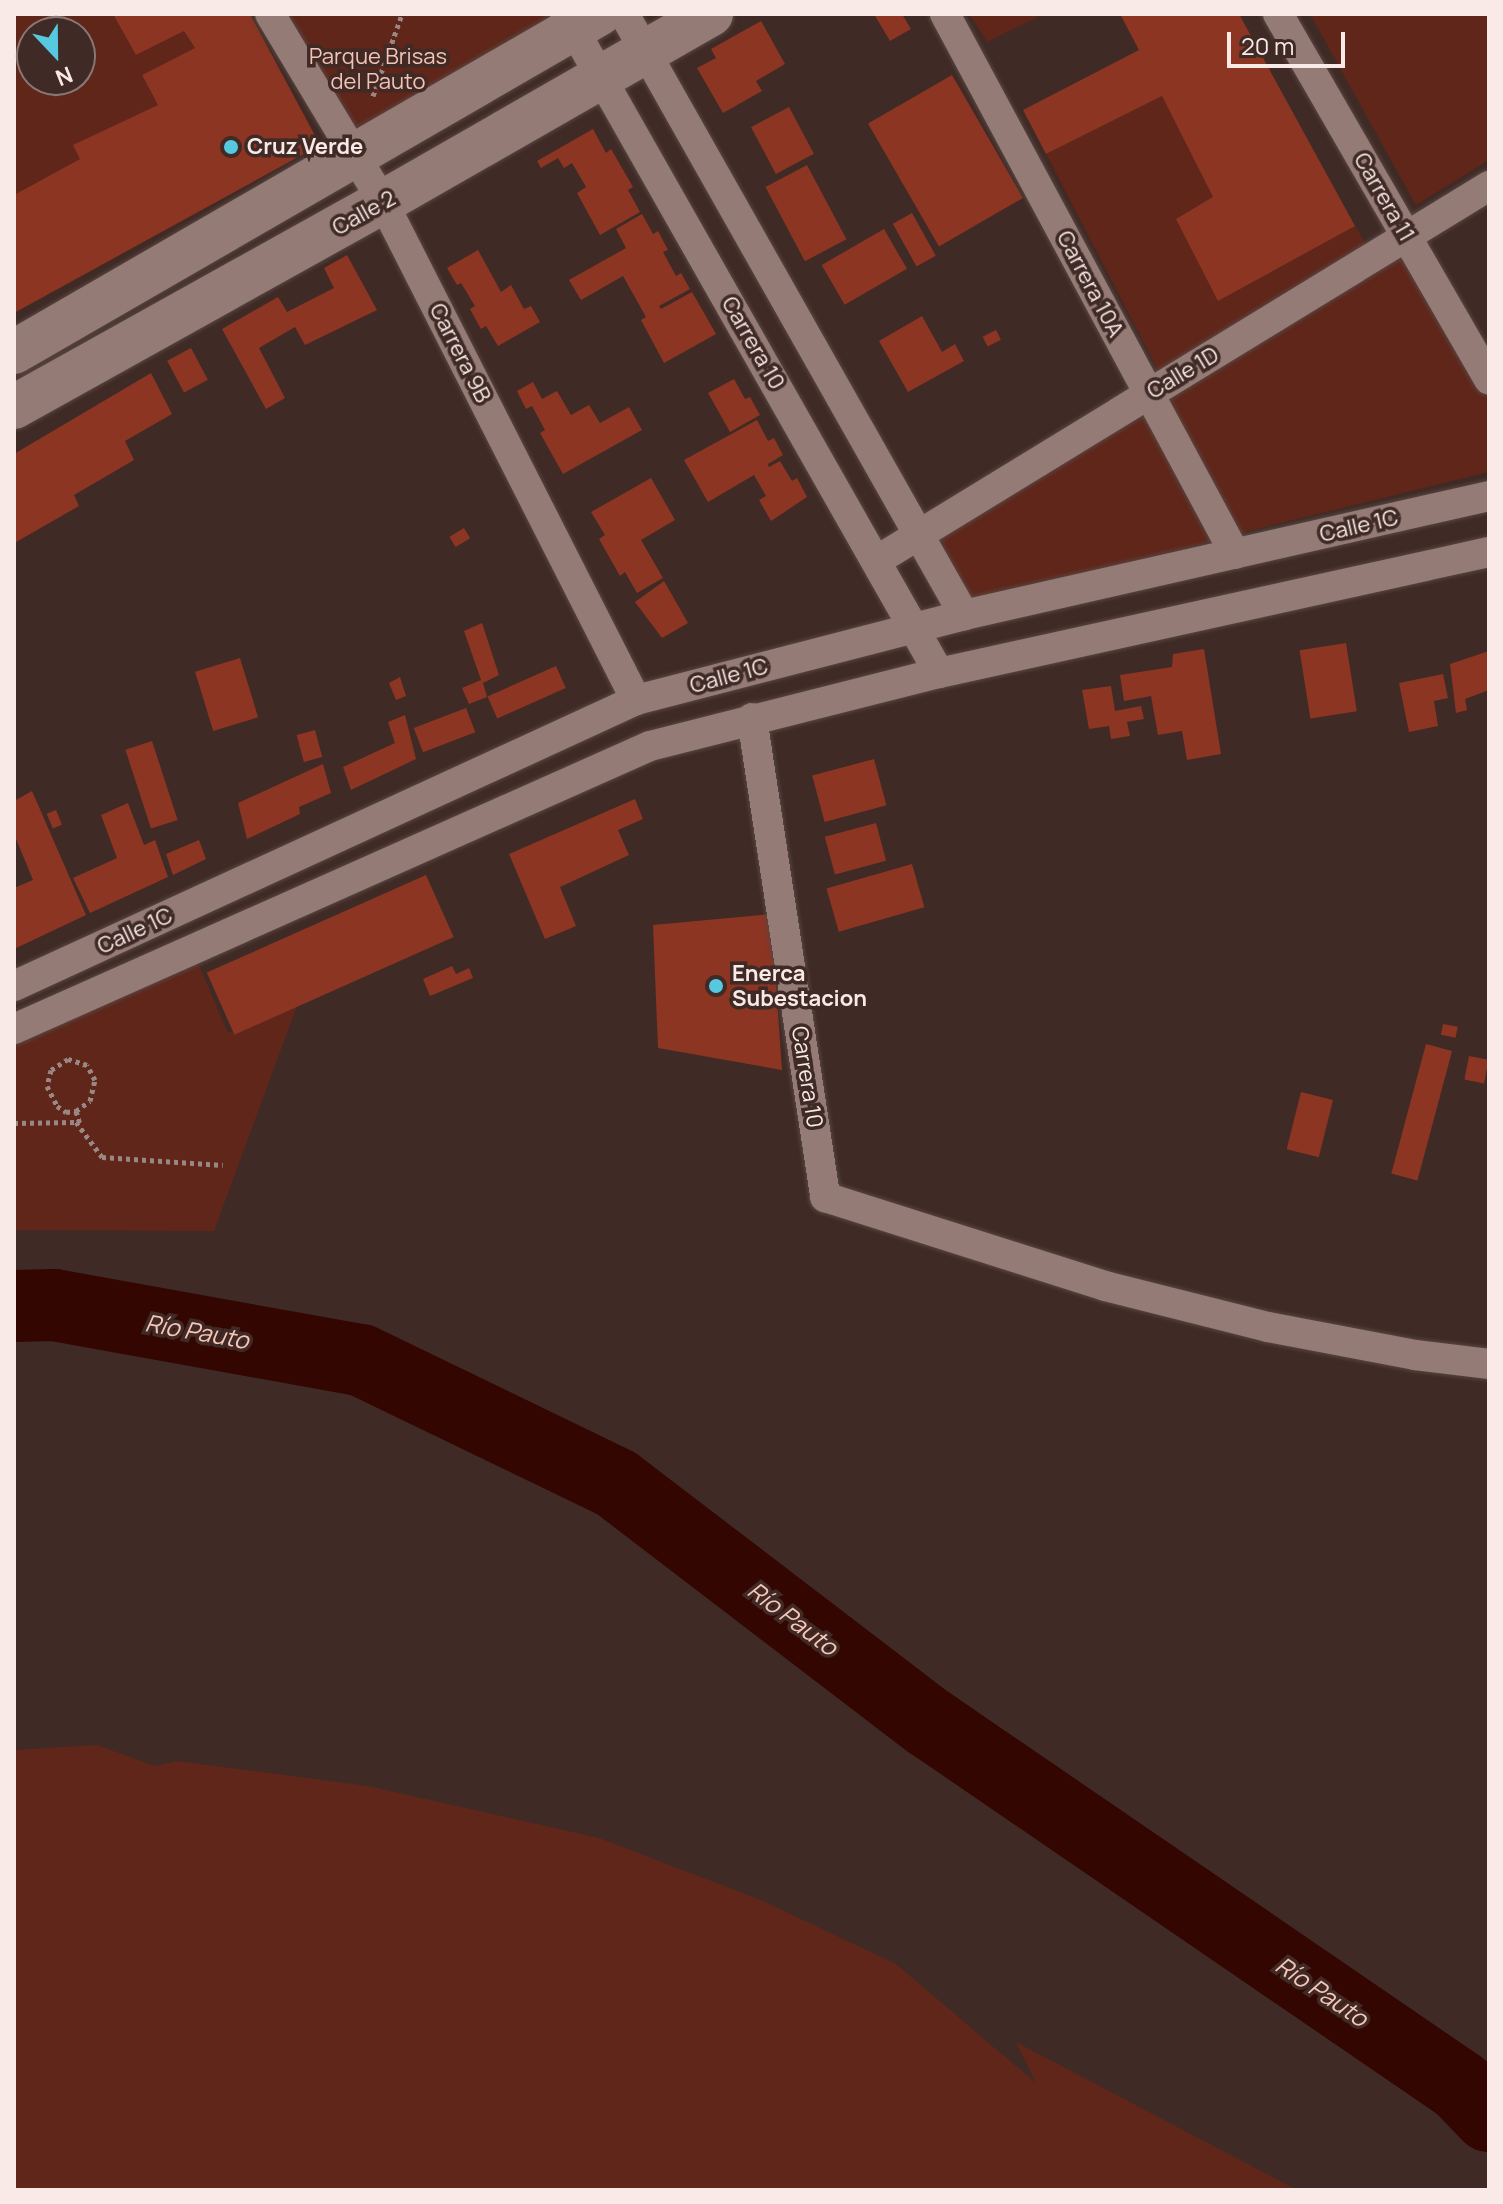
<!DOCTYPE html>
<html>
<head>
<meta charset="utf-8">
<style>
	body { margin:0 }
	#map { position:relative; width:1503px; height:2204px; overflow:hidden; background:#3f2a25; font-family:Manrope,sans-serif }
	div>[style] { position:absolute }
	.green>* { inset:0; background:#60261a }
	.river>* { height:72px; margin:-36px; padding:0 36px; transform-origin:36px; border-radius:36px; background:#330601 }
	.building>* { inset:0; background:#8d3523; transform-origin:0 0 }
	.path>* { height:5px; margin-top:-2.5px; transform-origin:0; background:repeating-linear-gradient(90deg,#998783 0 4px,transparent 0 8px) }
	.roads { filter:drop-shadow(0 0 2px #584642) drop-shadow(0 0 2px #584642) }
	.street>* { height:30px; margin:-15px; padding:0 15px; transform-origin:15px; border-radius:15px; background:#947b75 }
	.secondary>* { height:44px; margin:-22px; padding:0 22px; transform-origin:22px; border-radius:22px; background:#947b75 }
	.dots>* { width:22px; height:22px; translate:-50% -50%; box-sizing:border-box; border:4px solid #3f2a25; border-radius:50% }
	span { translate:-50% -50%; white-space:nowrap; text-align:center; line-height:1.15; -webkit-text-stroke:7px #3f2a25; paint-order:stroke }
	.park-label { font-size:22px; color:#f5c2b6 }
	.poi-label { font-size:22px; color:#f9eae7; font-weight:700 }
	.left { translate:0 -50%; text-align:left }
	.street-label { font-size:22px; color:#f9eae7 }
	.water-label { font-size:24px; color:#f9c5b9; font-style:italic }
	.frame { position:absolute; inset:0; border:16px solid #f9eae7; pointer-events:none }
	.north { position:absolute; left:16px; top:16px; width:80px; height:80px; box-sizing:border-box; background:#3f2a25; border:2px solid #897773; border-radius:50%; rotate:158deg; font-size:22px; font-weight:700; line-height:32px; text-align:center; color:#f9eae7 }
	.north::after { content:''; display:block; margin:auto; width:28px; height:36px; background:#56c9e1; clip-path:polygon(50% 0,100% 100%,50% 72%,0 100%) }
	.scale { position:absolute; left:1227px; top:32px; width:118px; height:36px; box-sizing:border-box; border:4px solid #f9eae7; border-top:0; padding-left:10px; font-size:24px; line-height:28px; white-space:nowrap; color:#f9eae7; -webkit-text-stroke:6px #3f2a25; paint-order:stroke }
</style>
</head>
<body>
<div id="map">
	<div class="green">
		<i style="clip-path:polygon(evenodd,14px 14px,113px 14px,136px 55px,184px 31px,195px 48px,142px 75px,158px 105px,74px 146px,80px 159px,14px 195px,14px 14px,32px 32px,80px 32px,80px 80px,32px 80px,32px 32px)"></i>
		<i style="clip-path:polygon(283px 14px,556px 14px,356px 142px)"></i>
		<i style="clip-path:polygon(969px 14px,1036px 14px,1038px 17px,987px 42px)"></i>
		<i style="clip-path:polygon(1310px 14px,1489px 14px,1489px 160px,1416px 205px)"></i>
		<i style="clip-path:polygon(1162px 96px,1213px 197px,1218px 301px,1355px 226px,1366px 244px,1159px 372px,1046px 154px)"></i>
		<i style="clip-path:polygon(1405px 252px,1489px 399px,1489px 472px,1236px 534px,1162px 402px)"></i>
		<i style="clip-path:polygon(1148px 409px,1220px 539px,969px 604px,933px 541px)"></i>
		<i style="clip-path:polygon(195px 956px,228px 1033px,297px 1006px,214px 1231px,14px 1230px,14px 1036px)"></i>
		<i style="clip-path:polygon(97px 1745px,155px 1766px,177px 1761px,368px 1786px,599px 1838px,761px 1900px,896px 1964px,1036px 2083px,1016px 2042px,1297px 2190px,14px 2190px,14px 1750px)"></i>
	</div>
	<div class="river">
		<i style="left:14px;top:1306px;width:40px;rotate:-1.4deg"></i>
		<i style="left:54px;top:1305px;width:312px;rotate:10.2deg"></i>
		<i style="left:361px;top:1360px;width:284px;rotate:25.8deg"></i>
		<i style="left:617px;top:1484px;width:394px;rotate:37.4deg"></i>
		<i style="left:930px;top:1723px;width:642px;rotate:34.41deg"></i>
		<i style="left:1460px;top:2086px;width:42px;rotate:46deg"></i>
	</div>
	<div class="building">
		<i style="clip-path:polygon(113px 14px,250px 14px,320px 145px,14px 313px,14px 195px,80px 159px,73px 145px,158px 105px,142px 75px,195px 48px,184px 31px,136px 55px)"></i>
		<i style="clip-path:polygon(874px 14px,902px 14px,911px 29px,890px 41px)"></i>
		<i style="clip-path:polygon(1120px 14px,1239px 14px,1355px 226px,1218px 301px,1176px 219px,1213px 197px,1162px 96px,1046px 154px,1023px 110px,1139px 50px)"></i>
		<i style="clip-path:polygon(761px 21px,785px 64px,756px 81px,762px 91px,723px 113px,697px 68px,716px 58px,711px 49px)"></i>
		<i style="left:952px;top:75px;width:142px;height:97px;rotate:60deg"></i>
		<i style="left:789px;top:107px;width:53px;height:43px;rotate:62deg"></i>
		<i style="clip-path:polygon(593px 129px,606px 153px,611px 149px,633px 187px,628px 190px,640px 212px,600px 235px,577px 193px,586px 187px,572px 163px,564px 168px,558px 158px,541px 168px,537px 161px)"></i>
		<i style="left:807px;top:165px;width:84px;height:47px;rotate:62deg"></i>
		<i style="left:912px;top:213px;width:49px;height:22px;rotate:61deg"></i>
		<i style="clip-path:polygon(642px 214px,653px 234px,658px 231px,668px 250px,663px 252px,676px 276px,681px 273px,690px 289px,659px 306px,661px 309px,692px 292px,716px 334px,664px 363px,641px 320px,646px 317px,623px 276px,581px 300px,569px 280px,626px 248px,616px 229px)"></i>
		<i style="left:884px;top:229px;width:46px;height:72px;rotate:60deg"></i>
		<i style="clip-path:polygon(478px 250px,501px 292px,511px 285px,524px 309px,531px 306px,540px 322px,498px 346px,486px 326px,481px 329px,470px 309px,475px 306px,461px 283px,457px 285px,447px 268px)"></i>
		<i style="clip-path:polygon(347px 255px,377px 310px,305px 345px,295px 327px,259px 348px,285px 398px,266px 409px,222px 329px,278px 297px,287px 312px,334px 288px,324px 268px)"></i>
		<i style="clip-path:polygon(922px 316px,942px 352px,955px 344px,964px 361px,908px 392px,879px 341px)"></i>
		<i style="left:996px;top:330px;width:11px;height:15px;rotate:63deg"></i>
		<i style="left:191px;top:348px;width:36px;height:27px;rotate:62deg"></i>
		<i style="clip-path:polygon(151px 373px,172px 414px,125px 441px,134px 460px,74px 495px,79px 506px,16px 542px,14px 454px)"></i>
		<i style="clip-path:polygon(734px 379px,745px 399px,750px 397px,760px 415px,730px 432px,708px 393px)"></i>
		<i style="clip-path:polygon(533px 382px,542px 399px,557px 391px,571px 415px,589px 405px,600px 423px,629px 407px,642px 430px,563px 474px,540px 433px,545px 430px,532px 406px,526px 409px,517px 391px)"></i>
		<i style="clip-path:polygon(757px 420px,768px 441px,774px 438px,783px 455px,768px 464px,769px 467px,780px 461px,792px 481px,797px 478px,807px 497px,771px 521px,759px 500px,766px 496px,754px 475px,708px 502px,684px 460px)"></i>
		<i style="clip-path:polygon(651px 478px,675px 520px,641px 540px,663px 578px,637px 593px,625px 572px,620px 576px,599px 539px,605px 535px,591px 512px)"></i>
		<i style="left:464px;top:528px;width:12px;height:17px;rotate:59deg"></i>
		<i style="clip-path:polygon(664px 581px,688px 623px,662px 638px,635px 602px)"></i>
		<i style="clip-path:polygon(482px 623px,499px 675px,483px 683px,487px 697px,469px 704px,462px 688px,481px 680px,464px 631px)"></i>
		<i style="left:1346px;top:643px;width:69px;height:47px;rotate:81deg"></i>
		<i style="clip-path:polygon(1204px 649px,1221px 754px,1187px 760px,1182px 731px,1158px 735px,1151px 696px,1124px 701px,1120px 675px,1172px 667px,1173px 654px)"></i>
		<i style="clip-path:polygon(1489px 651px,1489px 690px,1465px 699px,1467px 710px,1456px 713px,1450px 664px)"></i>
		<i style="left:240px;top:658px;width:62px;height:47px;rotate:73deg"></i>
		<i style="left:556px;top:666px;width:24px;height:75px;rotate:66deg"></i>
		<i style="clip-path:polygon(1443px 674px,1448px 698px,1434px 701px,1438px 726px,1409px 732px,1399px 683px)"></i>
		<i style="clip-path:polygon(400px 677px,406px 696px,396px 700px,389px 683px)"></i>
		<i style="clip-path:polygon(1111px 686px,1115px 711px,1141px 706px,1144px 719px,1127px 722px,1130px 736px,1111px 739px,1109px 726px,1089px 729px,1082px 690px)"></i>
		<i style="left:466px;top:708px;width:26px;height:56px;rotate:69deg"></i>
		<i style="clip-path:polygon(405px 715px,416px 759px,351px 790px,343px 767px,395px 743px,388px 722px)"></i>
		<i style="left:315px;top:730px;width:28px;height:19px;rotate:75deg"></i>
		<i style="left:152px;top:741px;width:83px;height:28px;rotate:72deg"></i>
		<i style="left:874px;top:759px;width:48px;height:64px;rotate:75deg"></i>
		<i style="clip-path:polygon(323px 764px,331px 793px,299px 807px,300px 814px,247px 839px,238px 803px)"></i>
		<i style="clip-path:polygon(32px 791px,86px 915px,14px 949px,14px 888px,33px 880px,14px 834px,14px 801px)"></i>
		<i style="clip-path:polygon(635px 799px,643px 819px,618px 830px,629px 855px,560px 887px,576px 926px,545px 939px,509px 854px)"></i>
		<i style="clip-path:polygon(128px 803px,144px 845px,155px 840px,168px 877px,90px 913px,73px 878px,117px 858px,101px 815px)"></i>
		<i style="left:56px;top:810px;width:16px;height:10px;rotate:68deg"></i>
		<i style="left:876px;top:823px;width:39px;height:53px;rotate:75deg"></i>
		<i style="clip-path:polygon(199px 840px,206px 859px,173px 875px,166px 854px)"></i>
		<i style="left:912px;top:864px;width:45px;height:89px;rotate:74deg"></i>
		<i style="left:426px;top:875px;width:68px;height:240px;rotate:66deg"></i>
		<i style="clip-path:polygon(771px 914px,782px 1070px,658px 1048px,653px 925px)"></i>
		<i style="clip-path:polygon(452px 966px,456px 974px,469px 968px,473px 978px,430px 996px,423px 979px)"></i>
		<i style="left:1443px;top:1024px;width:15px;height:11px;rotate:11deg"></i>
		<i style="left:1426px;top:1044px;width:27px;height:134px;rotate:15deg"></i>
		<i style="left:1469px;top:1056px;width:20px;height:24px;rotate:11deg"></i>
		<i style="left:1301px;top:1092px;width:33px;height:59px;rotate:14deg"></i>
	</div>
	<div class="path">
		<i style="left:373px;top:96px;width:87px;rotate:-70.5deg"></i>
		<i style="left:76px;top:1111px;width:17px;rotate:-36deg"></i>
		<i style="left:90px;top:1101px;width:22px;rotate:-77deg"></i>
		<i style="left:95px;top:1080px;width:17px;rotate:-118deg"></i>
		<i style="left:87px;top:1065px;width:20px;rotate:-162deg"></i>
		<i style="left:68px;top:1059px;width:20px;rotate:147deg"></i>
		<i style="left:51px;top:1070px;width:16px;rotate:104deg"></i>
		<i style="left:47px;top:1086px;width:22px;rotate:63deg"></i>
		<i style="left:57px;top:1106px;width:11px;rotate:34deg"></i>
		<i style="left:66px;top:1112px;width:10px;rotate:-6deg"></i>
		<i style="left:76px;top:1111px;width:14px;rotate:73deg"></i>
		<i style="left:14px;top:1123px;width:62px;rotate:-0.9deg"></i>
		<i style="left:76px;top:1122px;width:44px;rotate:53.4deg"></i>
		<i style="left:102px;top:1157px;width:121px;rotate:3.8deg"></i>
	</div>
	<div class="roads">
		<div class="street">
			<i style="left:270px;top:14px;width:219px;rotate:59deg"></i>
			<i style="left:383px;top:202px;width:559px;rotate:63.07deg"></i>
			<i style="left:565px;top:14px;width:758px;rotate:60.42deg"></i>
			<i style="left:624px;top:14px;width:691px;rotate:60.5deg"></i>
			<i style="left:945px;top:14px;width:613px;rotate:61.76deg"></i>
			<i style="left:1278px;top:14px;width:422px;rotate:60deg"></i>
			<i style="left:876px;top:561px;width:719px;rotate:-31.46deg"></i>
			<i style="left:752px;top:718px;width:485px;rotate:81.3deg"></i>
			<i style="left:825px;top:1197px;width:294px;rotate:17.6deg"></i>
			<i style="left:1105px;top:1286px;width:168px;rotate:14.1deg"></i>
			<i style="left:1268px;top:1327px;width:150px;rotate:10.8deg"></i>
			<i style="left:1415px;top:1355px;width:75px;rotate:6.9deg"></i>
			<i style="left:14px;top:986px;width:685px;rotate:-24.69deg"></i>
			<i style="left:636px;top:700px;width:339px;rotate:-14.5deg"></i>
			<i style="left:964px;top:615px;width:538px;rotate:-12.77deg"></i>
			<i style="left:14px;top:1029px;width:696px;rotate:-23.99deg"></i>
			<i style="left:650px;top:746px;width:298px;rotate:-14.2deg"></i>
			<i style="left:939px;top:673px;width:563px;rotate:-12.41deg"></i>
		</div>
		<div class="secondary">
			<i style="left:14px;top:352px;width:676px;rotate:-30.02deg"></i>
			<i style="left:14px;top:407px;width:422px;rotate:-29.1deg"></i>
			<i style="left:383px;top:202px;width:378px;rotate:-29.8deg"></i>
		</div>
	</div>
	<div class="dots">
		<i style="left:231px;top:147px;background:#56c9e1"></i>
		<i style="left:716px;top:986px;background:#56c9e1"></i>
	</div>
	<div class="park-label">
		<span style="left:378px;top:69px">Parque Brisas<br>del Pauto</span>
	</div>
	<div class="poi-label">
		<span class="left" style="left:247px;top:147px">Cruz Verde</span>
		<span class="left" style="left:732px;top:986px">Enerca<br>Subestacion</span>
	</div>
	<div class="street-label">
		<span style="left:1384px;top:197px;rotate:60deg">Carrera 11</span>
		<span style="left:364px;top:213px;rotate:-29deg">Calle 2</span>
		<span style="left:1090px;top:284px;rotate:62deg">Carrera 10A</span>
		<span style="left:753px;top:343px;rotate:60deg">Carrera 10</span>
		<span style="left:460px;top:353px;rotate:63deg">Carrera 9B</span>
		<span style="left:1183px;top:373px;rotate:-31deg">Calle 1D</span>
		<span style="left:1359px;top:526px;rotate:-13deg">Calle 1C</span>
		<span style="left:729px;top:676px;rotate:-15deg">Calle 1C</span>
		<span style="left:135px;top:931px;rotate:-25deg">Calle 1C</span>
		<span style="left:807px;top:1077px;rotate:81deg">Carrera 10</span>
	</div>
	<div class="water-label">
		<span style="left:197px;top:1331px;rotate:10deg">Río Pauto</span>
		<span style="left:793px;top:1618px;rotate:37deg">Río Pauto</span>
		<span style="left:1322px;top:1991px;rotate:34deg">Río Pauto</span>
	</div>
	<div class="frame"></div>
	<div class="north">N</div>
	<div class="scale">20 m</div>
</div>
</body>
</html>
